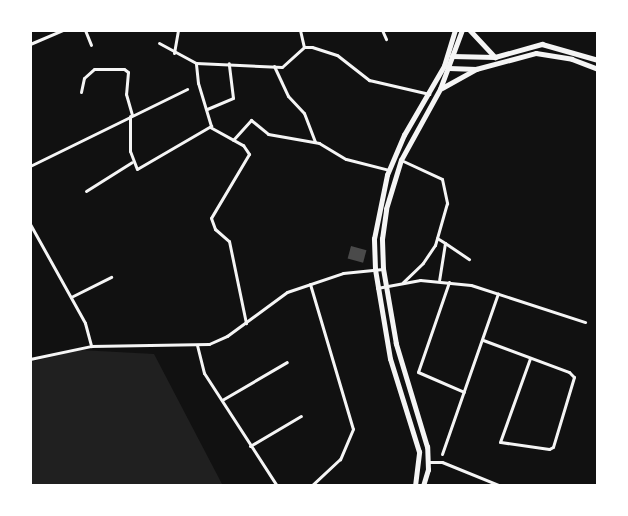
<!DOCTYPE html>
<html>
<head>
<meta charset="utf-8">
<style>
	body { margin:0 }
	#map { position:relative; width:628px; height:516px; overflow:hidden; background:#111; font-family:"Roboto Serif",serif }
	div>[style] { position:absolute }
	.green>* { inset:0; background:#202020 }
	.building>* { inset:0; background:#4a4a4a; transform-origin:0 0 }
	.minor>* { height:3px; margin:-1.5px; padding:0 1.5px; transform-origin:1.5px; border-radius:1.5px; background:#f5f5f5 }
	.primary>* { height:4.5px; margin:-2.25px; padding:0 2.25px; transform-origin:2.25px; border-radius:2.25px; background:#f5f5f5 }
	span { translate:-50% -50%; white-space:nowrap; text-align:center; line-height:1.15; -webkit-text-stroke:6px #fff; paint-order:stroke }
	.frame { position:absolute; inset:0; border:32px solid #fff; pointer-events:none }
</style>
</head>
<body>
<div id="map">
	<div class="green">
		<i style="clip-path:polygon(80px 350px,154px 354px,223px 486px,30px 486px,30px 362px)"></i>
	</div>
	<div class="building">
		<i style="left:351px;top:246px;width:16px;height:13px;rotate:15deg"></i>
	</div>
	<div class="minor">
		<i style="left:85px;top:30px;width:16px;rotate:68deg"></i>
		<i style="left:300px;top:30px;width:17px;rotate:77deg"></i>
		<i style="left:382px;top:30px;width:10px;rotate:66deg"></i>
		<i style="left:30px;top:44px;width:36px;rotate:-23deg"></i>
		<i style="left:174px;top:53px;width:23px;rotate:-80deg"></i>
		<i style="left:196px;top:63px;width:86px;rotate:2.7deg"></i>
		<i style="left:282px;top:67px;width:30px;rotate:-42deg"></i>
		<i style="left:304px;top:47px;width:8px"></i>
		<i style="left:312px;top:47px;width:26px;rotate:18deg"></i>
		<i style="left:337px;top:55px;width:41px;rotate:38deg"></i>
		<i style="left:369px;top:80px;width:62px;rotate:13.1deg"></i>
		<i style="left:274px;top:66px;width:33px;rotate:65deg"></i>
		<i style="left:288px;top:96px;width:23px;rotate:47deg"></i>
		<i style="left:304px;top:113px;width:31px;rotate:69deg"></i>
		<i style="left:81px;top:92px;width:14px;rotate:-78deg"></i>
		<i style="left:84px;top:78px;width:13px;rotate:-42deg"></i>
		<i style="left:94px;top:69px;width:30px"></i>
		<i style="left:124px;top:69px;width:5px;rotate:37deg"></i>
		<i style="left:128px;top:72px;width:22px;rotate:95deg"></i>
		<i style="left:126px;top:94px;width:22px;rotate:74deg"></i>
		<i style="left:207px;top:109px;width:28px;rotate:-23deg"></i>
		<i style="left:233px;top:98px;width:35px;rotate:-97deg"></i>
		<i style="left:130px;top:116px;width:35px;rotate:90deg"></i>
		<i style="left:130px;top:151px;width:19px;rotate:69deg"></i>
		<i style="left:137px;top:169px;width:86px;rotate:-30.2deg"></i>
		<i style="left:211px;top:126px;width:45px;rotate:-106.8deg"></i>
		<i style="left:198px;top:83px;width:20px;rotate:-96deg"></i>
		<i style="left:196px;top:63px;width:42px;rotate:-151.6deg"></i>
		<i style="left:210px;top:127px;width:38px;rotate:29deg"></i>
		<i style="left:243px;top:145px;width:11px;rotate:56deg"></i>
		<i style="left:249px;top:154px;width:74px;rotate:120.7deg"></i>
		<i style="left:211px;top:218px;width:12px;rotate:70deg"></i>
		<i style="left:215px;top:229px;width:18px;rotate:41deg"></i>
		<i style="left:229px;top:241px;width:84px;rotate:78.3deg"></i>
		<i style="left:233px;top:140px;width:27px;rotate:-48deg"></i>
		<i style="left:251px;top:120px;width:22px;rotate:39deg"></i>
		<i style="left:268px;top:134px;width:52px;rotate:10deg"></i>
		<i style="left:319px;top:143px;width:31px;rotate:31deg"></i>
		<i style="left:346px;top:159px;width:44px;rotate:14.3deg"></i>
		<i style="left:401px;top:160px;width:45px;rotate:24.9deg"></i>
		<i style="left:442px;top:179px;width:25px;rotate:78deg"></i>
		<i style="left:447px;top:203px;width:44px;rotate:105.9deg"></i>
		<i style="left:435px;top:245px;width:22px;rotate:124deg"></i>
		<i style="left:423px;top:263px;width:28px;rotate:136deg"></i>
		<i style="left:30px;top:166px;width:175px;rotate:-26.1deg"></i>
		<i style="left:86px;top:191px;width:54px;rotate:-32.2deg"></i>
		<i style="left:30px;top:224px;width:113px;rotate:60.9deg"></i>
		<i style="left:85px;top:323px;width:24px;rotate:75deg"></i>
		<i style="left:437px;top:238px;width:9px;rotate:32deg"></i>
		<i style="left:445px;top:243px;width:37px;rotate:99deg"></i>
		<i style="left:445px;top:243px;width:29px;rotate:34deg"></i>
		<i style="left:449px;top:282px;width:95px;rotate:109deg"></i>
		<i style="left:418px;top:372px;width:50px;rotate:23.5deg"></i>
		<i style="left:310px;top:284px;width:151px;rotate:73.5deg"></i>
		<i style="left:353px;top:429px;width:33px;rotate:113deg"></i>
		<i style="left:340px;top:459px;width:40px;rotate:137deg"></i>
		<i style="left:377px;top:288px;width:44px;rotate:-10.5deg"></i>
		<i style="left:420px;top:280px;width:51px;rotate:5.6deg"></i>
		<i style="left:471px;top:285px;width:120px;rotate:18deg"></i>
		<i style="left:71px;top:297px;width:45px;rotate:-26.6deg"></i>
		<i style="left:483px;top:340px;width:92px;rotate:20.4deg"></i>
		<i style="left:569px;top:372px;width:7px;rotate:45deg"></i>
		<i style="left:574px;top:377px;width:73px;rotate:106.7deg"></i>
		<i style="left:553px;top:447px;width:4px;rotate:153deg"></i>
		<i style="left:549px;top:449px;width:49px;rotate:-171.9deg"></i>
		<i style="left:500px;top:442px;width:89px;rotate:-70.3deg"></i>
		<i style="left:197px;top:345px;width:29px;rotate:76deg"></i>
		<i style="left:204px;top:373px;width:135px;rotate:57.1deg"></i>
		<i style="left:30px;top:359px;width:62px;rotate:-12deg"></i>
		<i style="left:91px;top:346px;width:118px;rotate:-1deg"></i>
		<i style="left:209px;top:344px;width:20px;rotate:-24deg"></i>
		<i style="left:227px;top:336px;width:74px;rotate:-36.3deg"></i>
		<i style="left:287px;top:292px;width:59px;rotate:-18.7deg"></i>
		<i style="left:343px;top:273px;width:40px;rotate:-5.7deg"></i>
		<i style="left:222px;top:400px;width:75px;rotate:-30.3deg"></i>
		<i style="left:250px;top:446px;width:59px;rotate:-30.5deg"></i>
		<i style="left:442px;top:454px;width:170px;rotate:-70.8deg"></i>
		<i style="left:429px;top:462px;width:13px"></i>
		<i style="left:442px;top:462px;width:64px;rotate:22.1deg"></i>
	</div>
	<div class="primary">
		<i style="left:470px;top:30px;width:37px;rotate:47deg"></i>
		<i style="left:452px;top:56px;width:43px;rotate:1.3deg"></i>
		<i style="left:495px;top:57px;width:49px;rotate:-15.5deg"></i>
		<i style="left:542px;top:44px;width:58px;rotate:15.9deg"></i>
		<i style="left:449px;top:68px;width:27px;rotate:2deg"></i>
		<i style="left:476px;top:69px;width:62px;rotate:-14.9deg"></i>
		<i style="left:536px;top:53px;width:36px;rotate:9deg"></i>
		<i style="left:572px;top:59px;width:28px;rotate:21deg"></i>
		<i style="left:442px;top:88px;width:39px;rotate:-29deg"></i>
		<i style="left:415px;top:486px;width:34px;rotate:-83deg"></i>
		<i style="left:419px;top:452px;width:97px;rotate:-107.3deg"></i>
		<i style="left:390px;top:359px;width:91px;rotate:-99.5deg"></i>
		<i style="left:375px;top:269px;width:30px;rotate:-92deg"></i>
		<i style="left:374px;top:239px;width:65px;rotate:-78.5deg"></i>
		<i style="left:387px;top:175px;width:43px;rotate:-67deg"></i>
		<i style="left:404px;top:135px;width:80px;rotate:-59.9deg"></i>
		<i style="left:444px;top:66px;width:38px;rotate:-73deg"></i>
		<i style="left:423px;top:486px;width:17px;rotate:-73deg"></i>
		<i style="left:428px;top:470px;width:23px;rotate:-92deg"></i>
		<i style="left:427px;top:447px;width:108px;rotate:-106.8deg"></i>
		<i style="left:396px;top:344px;width:76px;rotate:-99.8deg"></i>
		<i style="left:383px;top:269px;width:30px;rotate:-92deg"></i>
		<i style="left:382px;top:239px;width:30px;rotate:-82deg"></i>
		<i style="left:386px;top:209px;width:51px;rotate:-73deg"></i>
		<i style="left:401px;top:160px;width:81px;rotate:-61.2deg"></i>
		<i style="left:440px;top:89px;width:63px;rotate:-69.6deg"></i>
	</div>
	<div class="frame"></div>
</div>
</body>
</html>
